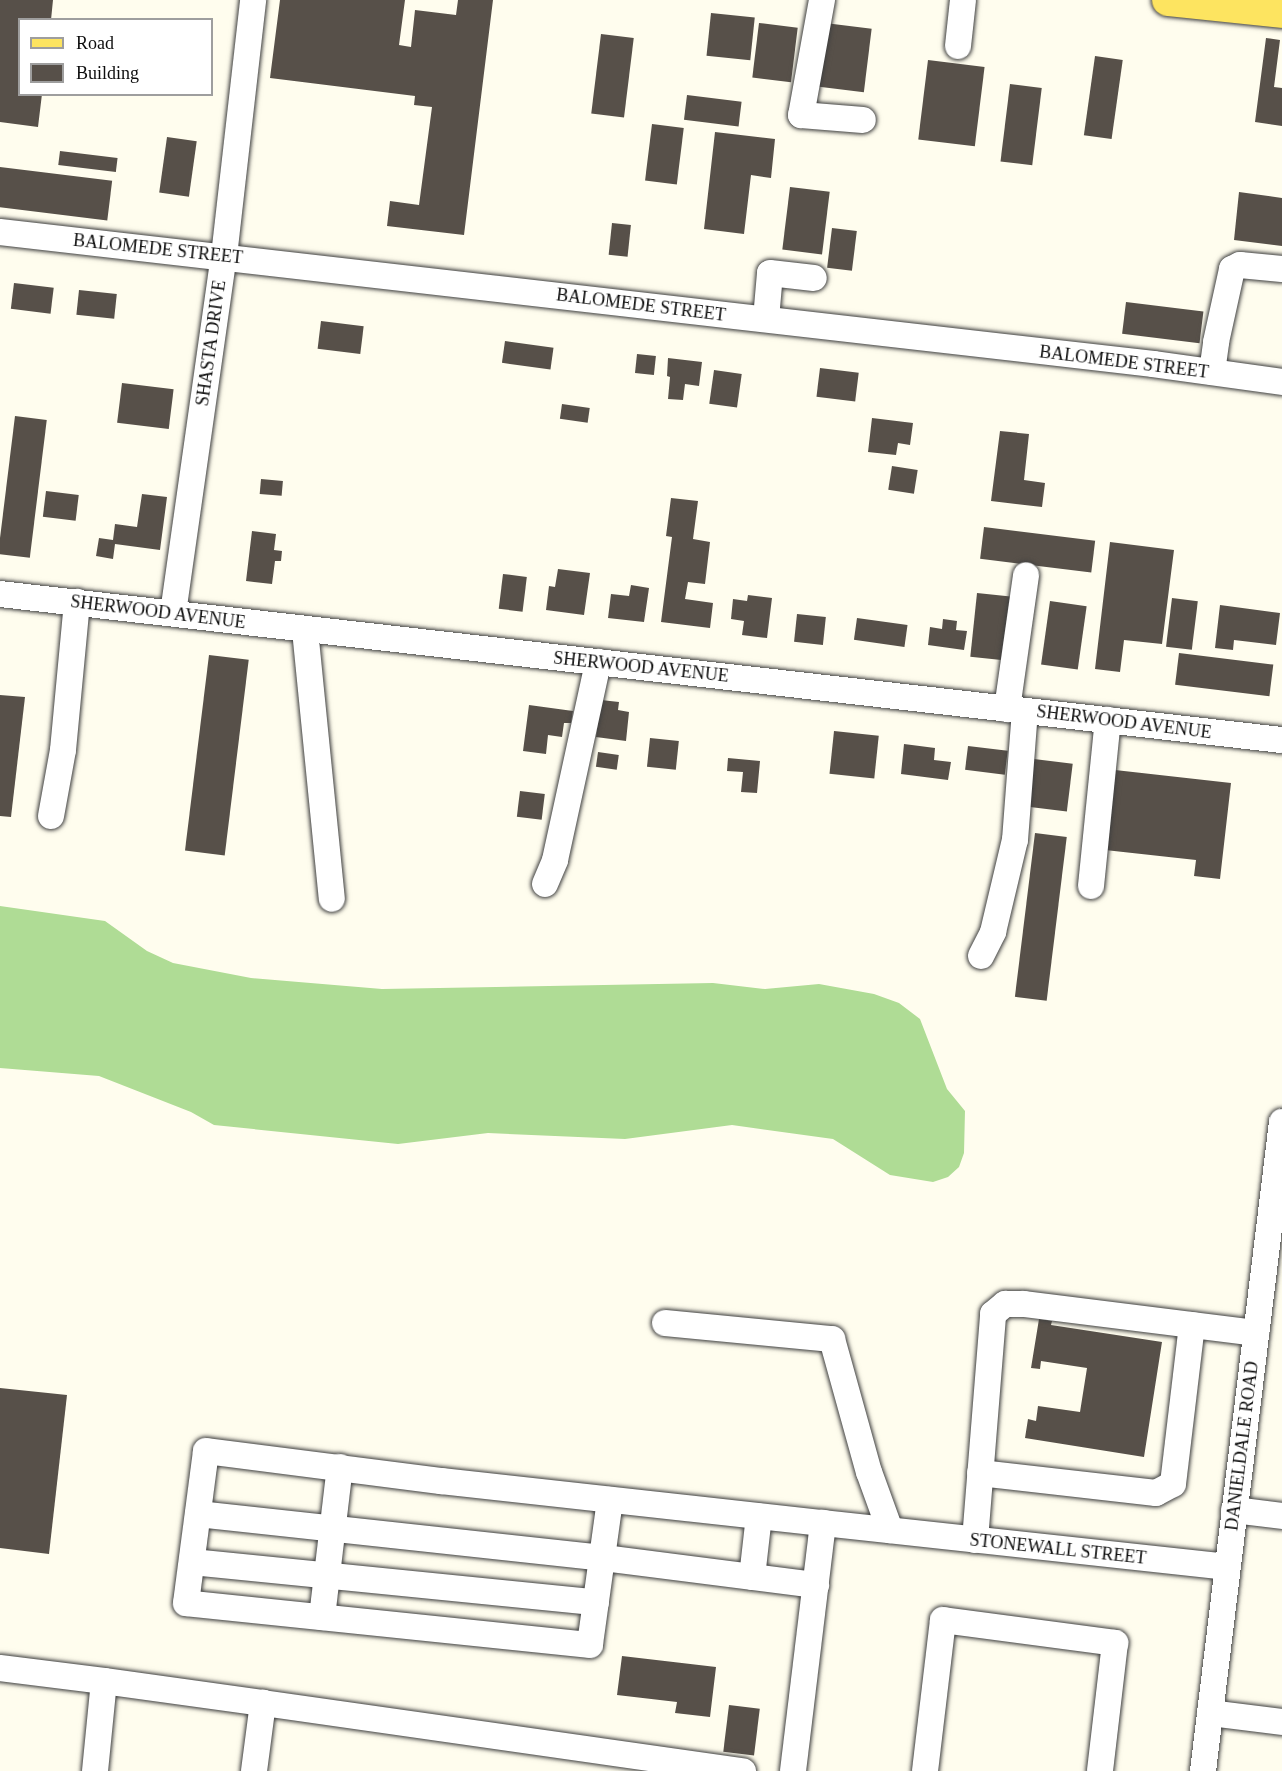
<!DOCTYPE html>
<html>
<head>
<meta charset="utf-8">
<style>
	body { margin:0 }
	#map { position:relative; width:1282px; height:1771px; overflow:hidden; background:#fffdee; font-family:Georgia,serif }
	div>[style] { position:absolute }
	.forest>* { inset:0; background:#afdc95 }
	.building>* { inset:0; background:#575049; transform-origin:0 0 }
	.roads { filter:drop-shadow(0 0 2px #404040) drop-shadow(0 0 2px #404040) }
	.minor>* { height:26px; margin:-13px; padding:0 13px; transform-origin:13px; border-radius:13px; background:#fff }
	.major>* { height:32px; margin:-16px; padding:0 16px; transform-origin:16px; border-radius:16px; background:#fde460 }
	span { translate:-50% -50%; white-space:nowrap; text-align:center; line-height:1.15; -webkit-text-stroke:6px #fff; paint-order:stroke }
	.street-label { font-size:18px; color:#0d0d0d }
	.legend { position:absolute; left:18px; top:18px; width:195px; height:78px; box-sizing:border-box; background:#fff; border:2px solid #9e9e9e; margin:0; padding:8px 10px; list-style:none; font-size:18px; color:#0d0d0d }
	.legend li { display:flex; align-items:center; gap:12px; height:30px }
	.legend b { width:30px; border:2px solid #9e9e9e }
</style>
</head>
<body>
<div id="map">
	<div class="forest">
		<i style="clip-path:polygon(0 906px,105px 921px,147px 951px,173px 963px,251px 978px,382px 989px,713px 983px,765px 989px,819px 984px,874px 994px,899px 1003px,920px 1019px,947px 1089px,965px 1111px,964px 1153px,959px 1167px,948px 1177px,933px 1182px,890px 1175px,833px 1139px,732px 1125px,625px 1139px,488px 1133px,398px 1144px,214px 1125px,191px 1112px,99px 1076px,0 1068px)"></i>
	</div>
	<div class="building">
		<i style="clip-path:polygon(0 0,53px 0,51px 20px,20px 20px,20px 94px,42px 94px,38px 127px,0 122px)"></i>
		<i style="clip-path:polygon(280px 0,405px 0,399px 45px,411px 47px,415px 10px,456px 15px,458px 0,493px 0,464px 235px,387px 226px,390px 201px,419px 205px,432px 107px,414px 105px,415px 96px,270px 78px)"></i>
		<i style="left:711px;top:13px;width:44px;height:43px;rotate:6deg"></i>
		<i style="left:759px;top:23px;width:39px;height:55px;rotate:7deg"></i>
		<i style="left:825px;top:23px;width:47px;height:64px;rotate:7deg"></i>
		<i style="left:601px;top:34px;width:33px;height:80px;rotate:7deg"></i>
		<i style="clip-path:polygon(1266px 38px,1280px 40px,1274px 87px,1282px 88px,1282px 126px,1255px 122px)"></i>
		<i style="left:1095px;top:56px;width:28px;height:80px;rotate:8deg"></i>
		<i style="left:928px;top:60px;width:57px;height:80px;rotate:7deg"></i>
		<i style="left:1010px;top:84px;width:32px;height:78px;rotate:7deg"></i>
		<i style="left:687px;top:95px;width:55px;height:25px;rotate:7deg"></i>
		<i style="left:652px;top:124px;width:32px;height:57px;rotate:7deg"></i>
		<i style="clip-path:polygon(715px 132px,775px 139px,771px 178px,751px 175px,744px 234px,704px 229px)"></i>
		<i style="left:167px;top:137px;width:30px;height:56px;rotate:8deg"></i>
		<i style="left:60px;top:151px;width:58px;height:14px;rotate:7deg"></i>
		<i style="left:0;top:167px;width:113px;height:40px;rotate:7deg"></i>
		<i style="left:790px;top:187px;width:40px;height:63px;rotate:7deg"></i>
		<i style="clip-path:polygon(1239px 192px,1282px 198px,1282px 246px,1234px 240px)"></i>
		<i style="left:612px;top:223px;width:19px;height:32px;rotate:6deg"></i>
		<i style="left:832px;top:228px;width:25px;height:40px;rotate:7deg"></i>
		<i style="left:14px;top:283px;width:40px;height:26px;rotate:7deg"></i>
		<i style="left:79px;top:290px;width:38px;height:25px;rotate:6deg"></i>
		<i style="left:1126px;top:302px;width:78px;height:32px;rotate:7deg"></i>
		<i style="left:321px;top:321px;width:43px;height:28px;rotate:7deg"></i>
		<i style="left:505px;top:341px;width:49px;height:22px;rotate:8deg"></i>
		<i style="left:637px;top:354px;width:19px;height:19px;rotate:6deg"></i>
		<i style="clip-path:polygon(668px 358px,702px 362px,699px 386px,685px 384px,683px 400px,668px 399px,670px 377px,667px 376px)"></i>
		<i style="left:820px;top:368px;width:39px;height:29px;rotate:7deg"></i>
		<i style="left:714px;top:370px;width:28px;height:34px;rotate:8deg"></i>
		<i style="left:122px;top:383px;width:52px;height:40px;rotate:7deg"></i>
		<i style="left:562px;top:404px;width:28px;height:15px;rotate:8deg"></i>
		<i style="left:15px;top:416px;width:32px;height:139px;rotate:7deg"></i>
		<i style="clip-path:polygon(872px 418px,913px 423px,910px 445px,898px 443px,896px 455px,868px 452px)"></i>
		<i style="clip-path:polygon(1000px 431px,1029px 434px,1024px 480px,1045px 483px,1042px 507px,991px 501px)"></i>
		<i style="left:892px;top:466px;width:26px;height:24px;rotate:9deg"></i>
		<i style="left:261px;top:479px;width:22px;height:15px;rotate:5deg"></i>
		<i style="left:46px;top:491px;width:33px;height:26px;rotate:7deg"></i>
		<i style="clip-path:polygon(142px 494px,167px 497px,160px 550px,115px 544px,113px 559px,96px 556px,99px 538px,113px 540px,115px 524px,137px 527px)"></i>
		<i style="clip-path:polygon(671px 498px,698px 501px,693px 539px,710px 542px,705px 584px,688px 582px,685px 599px,713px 603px,710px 628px,661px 622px,672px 537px,666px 536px)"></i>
		<i style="left:984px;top:527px;width:112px;height:32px;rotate:7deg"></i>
		<i style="clip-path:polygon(252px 531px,276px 534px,274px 550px,282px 551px,281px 561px,275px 561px,272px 584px,246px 581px)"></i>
		<i style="clip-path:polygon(1110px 542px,1174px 550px,1162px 644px,1124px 640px,1120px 672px,1095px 669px)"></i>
		<i style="clip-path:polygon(558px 569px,590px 573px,584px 615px,546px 610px,549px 586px,555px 587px)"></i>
		<i style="left:503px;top:574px;width:24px;height:35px;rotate:7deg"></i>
		<i style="clip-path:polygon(631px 585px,649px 588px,644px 622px,608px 618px,611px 594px,629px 596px)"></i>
		<i style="left:977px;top:593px;width:36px;height:64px;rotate:6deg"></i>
		<i style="clip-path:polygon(748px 595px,772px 598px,767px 638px,742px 635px,744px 621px,731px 619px,733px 599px,747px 601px)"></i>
		<i style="left:1172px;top:598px;width:26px;height:49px;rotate:7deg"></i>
		<i style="left:1050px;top:601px;width:37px;height:64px;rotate:8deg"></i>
		<i style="clip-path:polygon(1220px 605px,1280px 613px,1276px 645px,1234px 640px,1233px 650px,1215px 648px)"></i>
		<i style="left:797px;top:614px;width:29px;height:28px;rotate:6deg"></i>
		<i style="left:857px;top:618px;width:51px;height:22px;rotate:8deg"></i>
		<i style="clip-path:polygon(943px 619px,957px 621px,956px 630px,967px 631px,964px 650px,928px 645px,930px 627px,942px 629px)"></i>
		<i style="left:1179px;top:653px;width:95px;height:32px;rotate:7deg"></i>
		<i style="left:209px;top:655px;width:40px;height:197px;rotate:7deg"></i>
		<i style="clip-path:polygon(0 695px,25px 697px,11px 817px,0 816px)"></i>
		<i style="clip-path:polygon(601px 700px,619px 702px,618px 710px,629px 712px,626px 741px,596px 737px)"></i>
		<i style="clip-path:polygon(529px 705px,573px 711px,571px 723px,564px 723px,562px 737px,548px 735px,546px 754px,523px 751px)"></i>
		<i style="left:834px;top:731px;width:45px;height:43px;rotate:6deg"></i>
		<i style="left:650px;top:738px;width:29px;height:29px;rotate:6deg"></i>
		<i style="clip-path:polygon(904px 744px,935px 748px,934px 760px,951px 762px,948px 780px,901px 774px)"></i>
		<i style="left:968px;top:746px;width:40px;height:24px;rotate:7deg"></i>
		<i style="left:598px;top:752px;width:21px;height:15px;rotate:8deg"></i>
		<i style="clip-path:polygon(728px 758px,760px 761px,757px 793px,741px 792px,743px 772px,727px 771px)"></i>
		<i style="left:1034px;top:759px;width:39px;height:48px;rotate:7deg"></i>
		<i style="clip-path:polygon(1115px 770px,1231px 783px,1220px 879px,1194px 876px,1196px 860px,1105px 850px)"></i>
		<i style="left:520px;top:791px;width:25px;height:26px;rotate:7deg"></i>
		<i style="left:1035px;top:833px;width:32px;height:165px;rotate:7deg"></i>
		<i style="clip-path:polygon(1039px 1319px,1052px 1321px,1051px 1325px,1162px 1342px,1144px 1457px,1025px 1438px,1028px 1419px,1036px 1421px,1038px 1406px,1080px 1412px,1087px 1368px,1041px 1361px,1040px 1369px,1031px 1368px)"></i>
		<i style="clip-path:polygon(0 1388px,67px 1395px,49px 1554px,0 1548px)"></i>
		<i style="clip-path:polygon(622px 1656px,716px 1667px,710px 1717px,675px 1713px,677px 1702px,617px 1695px)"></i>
		<i style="left:729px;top:1705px;width:31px;height:47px;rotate:7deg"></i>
	</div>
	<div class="roads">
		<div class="minor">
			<i style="left:822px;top:0;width:117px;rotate:100.3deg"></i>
			<i style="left:801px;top:115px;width:62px;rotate:4.6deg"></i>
			<i style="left:958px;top:46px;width:46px;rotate:-83.8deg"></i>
			<i style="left:0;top:232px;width:1161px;rotate:6.53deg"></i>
			<i style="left:1153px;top:364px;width:130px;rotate:7.9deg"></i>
			<i style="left:766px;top:319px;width:46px;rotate:-85deg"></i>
			<i style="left:770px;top:273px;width:44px;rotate:6.5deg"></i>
			<i style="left:1212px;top:372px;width:30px;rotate:-82deg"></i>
			<i style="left:1216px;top:342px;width:75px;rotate:-77.6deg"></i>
			<i style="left:1232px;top:269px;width:9px;rotate:-27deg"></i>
			<i style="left:1240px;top:265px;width:42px;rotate:5.4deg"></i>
			<i style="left:0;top:594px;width:1290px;rotate:6.5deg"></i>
			<i style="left:173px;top:613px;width:361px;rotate:-81.9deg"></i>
			<i style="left:224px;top:256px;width:258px;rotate:-83.5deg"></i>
			<i style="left:305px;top:630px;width:270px;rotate:84.3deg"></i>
			<i style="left:1007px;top:709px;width:135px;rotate:-81.9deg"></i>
			<i style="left:51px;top:816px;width:67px;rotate:-79.7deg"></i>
			<i style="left:63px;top:750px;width:149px;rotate:-84.6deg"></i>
			<i style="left:545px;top:884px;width:26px;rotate:-67deg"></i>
			<i style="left:555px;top:860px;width:203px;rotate:-77.7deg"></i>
			<i style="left:1091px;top:886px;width:167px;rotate:-84.2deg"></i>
			<i style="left:981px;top:956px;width:27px;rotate:-63deg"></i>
			<i style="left:993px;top:932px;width:95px;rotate:-76.6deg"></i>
			<i style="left:1015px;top:840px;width:129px;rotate:-85.6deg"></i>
			<i style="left:665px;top:1323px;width:168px;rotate:5.5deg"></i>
			<i style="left:832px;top:1339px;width:138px;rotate:74.5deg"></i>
			<i style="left:869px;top:1472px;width:62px;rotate:70.1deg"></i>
			<i style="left:980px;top:1473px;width:177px;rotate:6.5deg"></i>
			<i style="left:1156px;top:1493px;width:19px;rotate:-28deg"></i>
			<i style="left:1173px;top:1484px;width:160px;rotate:-83.2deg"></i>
			<i style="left:610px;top:1500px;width:146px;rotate:97.9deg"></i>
			<i style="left:590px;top:1645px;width:406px;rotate:-174.1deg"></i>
			<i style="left:186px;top:1603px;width:153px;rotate:-82.5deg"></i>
			<i style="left:206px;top:1451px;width:237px;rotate:7.3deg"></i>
			<i style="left:441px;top:1481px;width:384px;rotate:6.3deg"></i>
			<i style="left:1234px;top:1510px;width:48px;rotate:7.1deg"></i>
			<i style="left:198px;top:1514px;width:400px;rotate:6.2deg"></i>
			<i style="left:596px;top:1557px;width:222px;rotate:7.3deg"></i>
			<i style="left:975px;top:1540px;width:227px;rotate:-85.4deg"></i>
			<i style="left:993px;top:1314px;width:16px;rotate:-40deg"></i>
			<i style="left:1005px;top:1304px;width:19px"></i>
			<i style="left:1024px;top:1304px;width:234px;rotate:7.1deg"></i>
			<i style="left:192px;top:1562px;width:406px;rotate:5.7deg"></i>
			<i style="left:752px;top:1577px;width:61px;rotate:-83.5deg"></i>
			<i style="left:322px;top:1617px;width:151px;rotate:-83.2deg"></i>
			<i style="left:0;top:1668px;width:105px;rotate:7.1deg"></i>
			<i style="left:1210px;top:1713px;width:73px;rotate:7.1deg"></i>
			<i style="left:95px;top:1771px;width:90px;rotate:-84.3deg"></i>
			<i style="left:104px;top:1681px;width:161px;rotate:7.9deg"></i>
			<i style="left:254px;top:1771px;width:69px;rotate:-82.5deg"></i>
			<i style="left:263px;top:1703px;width:485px;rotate:8.1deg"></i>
			<i style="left:793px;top:1771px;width:250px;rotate:-83.1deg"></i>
			<i style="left:823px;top:1523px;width:406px;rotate:6.2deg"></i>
			<i style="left:925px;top:1771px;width:152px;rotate:-83.2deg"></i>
			<i style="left:943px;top:1620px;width:174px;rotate:7.6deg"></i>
			<i style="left:1115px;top:1643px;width:129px;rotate:96.7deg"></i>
			<i style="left:1203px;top:1771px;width:654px;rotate:-83.06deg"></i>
		</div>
		<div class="major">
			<i style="left:1168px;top:0;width:115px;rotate:6deg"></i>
		</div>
	</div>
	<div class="street-label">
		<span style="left:158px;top:249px;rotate:6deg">BALOMEDE STREET</span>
		<span style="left:641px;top:305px;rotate:7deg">BALOMEDE STREET</span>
		<span style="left:211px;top:343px;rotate:-82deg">SHASTA DRIVE</span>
		<span style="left:1124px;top:362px;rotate:7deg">BALOMEDE STREET</span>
		<span style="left:158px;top:612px;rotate:7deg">SHERWOOD AVENUE</span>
		<span style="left:641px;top:667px;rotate:6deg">SHERWOOD AVENUE</span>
		<span style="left:1124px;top:722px;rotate:7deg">SHERWOOD AVENUE</span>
		<span style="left:1242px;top:1446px;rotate:-83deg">DANIELDALE ROAD</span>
		<span style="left:1058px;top:1549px;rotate:6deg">STONEWALL STREET</span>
	</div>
	<ul class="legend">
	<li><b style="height:8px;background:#fde460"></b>Road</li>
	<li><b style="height:16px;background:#575049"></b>Building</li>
	</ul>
</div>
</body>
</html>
